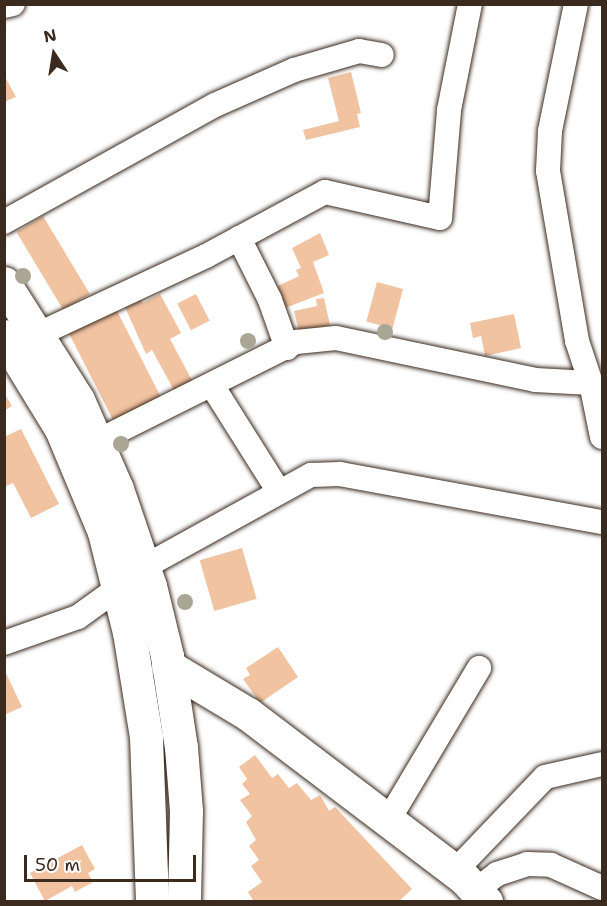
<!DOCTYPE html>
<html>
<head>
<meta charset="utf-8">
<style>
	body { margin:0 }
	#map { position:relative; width:607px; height:906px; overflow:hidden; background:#fff; font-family:"Shantell Sans",sans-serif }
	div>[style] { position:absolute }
	.building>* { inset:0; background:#f1c3a1; transform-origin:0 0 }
	.roads { filter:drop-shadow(0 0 2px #3b2a1e) drop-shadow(0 0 2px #3b2a1e) }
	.street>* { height:24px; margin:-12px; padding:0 12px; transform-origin:12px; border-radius:12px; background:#fff }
	.secondary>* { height:33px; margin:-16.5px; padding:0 16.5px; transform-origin:16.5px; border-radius:16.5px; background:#fff }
	.highway>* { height:33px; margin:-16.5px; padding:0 16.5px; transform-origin:16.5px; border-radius:16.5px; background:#fff }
	.trees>* { width:16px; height:16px; margin:-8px; border-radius:50%; background:#aaa695 }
	span { translate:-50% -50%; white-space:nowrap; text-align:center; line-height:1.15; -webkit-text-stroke:4.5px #fff; paint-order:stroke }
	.frame { position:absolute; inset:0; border:6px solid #3b2a1e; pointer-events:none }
	.north { position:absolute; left:24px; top:24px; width:60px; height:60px; -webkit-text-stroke:4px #fff; paint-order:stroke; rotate:348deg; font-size:16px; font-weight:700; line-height:24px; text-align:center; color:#3b2a1e }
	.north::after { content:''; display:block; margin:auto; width:21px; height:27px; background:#3b2a1e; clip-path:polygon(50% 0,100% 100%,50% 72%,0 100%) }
	.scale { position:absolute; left:24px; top:855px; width:172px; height:27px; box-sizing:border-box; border:3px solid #3b2a1e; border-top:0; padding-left:8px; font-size:18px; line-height:21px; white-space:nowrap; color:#3b2a1e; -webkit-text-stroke:4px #fff; paint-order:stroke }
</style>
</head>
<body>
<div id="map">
	<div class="building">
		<i style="clip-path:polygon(351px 72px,361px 113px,357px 114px,360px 127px,306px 140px,303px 130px,339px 121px,328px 78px)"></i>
		<i style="clip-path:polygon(4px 75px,16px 97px,4px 102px)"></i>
		<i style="left:43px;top:216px;width:91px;height:31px;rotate:59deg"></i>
		<i style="clip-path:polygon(320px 233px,329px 255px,313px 262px,324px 293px,285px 308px,276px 287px,299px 276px,296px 270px,301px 268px,292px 248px)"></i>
		<i style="left:377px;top:282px;width:27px;height:41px;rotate:15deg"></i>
		<i style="clip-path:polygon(160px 294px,181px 333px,170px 339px,195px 386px,177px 396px,152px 350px,146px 354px,124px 305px,140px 297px,143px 303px)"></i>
		<i style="left:196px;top:294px;width:30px;height:21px;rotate:63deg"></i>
		<i style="clip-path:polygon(324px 298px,330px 325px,299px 332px,294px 311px,317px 306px,316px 299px)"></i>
		<i style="left:116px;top:309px;width:105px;height:53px;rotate:63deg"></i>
		<i style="clip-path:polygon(514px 314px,521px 348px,485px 356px,481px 336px,473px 338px,470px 323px)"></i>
		<i style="clip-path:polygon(4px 393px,12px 406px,4px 411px)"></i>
		<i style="clip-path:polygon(21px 429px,59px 504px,31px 518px,13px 483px,4px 487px,4px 437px)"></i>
		<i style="left:242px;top:548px;width:53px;height:44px;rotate:74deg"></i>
		<i style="clip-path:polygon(278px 647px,298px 677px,260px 703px,243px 679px,250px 675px,246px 668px)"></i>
		<i style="clip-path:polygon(4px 669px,22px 707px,4px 715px)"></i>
		<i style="clip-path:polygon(255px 755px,272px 778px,278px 774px,289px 788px,297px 783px,311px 800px,320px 795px,329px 811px,335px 807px,412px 889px,398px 902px,254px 902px,248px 892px,262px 882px,251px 866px,259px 860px,249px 846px,256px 840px,246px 822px,252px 816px,240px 800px,250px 794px,242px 784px,247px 779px,239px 767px)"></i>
		<i style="clip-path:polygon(82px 845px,95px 869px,88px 873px,93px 882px,75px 892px,72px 886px,45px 901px,30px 873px)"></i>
	</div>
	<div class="roads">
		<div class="street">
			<i style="left:576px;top:4px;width:130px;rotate:101.6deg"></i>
			<i style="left:550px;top:131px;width:40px;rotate:92.9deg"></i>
			<i style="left:548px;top:171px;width:172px;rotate:80.3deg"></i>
			<i style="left:577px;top:341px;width:44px;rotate:71.6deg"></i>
			<i style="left:591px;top:383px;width:55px;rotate:78.5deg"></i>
			<i style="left:4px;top:6px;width:9px;rotate:-13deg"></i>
			<i style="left:4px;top:222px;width:241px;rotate:-29deg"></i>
			<i style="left:215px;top:105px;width:86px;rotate:-23.9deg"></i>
			<i style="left:294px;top:70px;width:68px;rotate:-16.3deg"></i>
			<i style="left:359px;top:51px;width:23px;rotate:10deg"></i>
			<i style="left:239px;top:238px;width:69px;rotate:63.4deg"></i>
			<i style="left:270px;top:300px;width:51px;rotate:70.5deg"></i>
			<i style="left:39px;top:334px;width:184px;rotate:-25deg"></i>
			<i style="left:206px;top:256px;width:135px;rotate:-28.3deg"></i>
			<i style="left:325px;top:192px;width:118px;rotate:12.7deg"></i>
			<i style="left:440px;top:218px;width:108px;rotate:-85.2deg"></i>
			<i style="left:449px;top:110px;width:108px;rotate:-78.8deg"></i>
			<i style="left:213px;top:387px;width:124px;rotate:57.8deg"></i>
			<i style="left:96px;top:442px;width:224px;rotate:-26.6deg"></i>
			<i style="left:296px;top:342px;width:40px;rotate:-5.7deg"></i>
			<i style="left:336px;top:338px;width:203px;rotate:11.9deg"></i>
			<i style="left:535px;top:380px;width:56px;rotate:3.1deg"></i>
			<i style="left:144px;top:567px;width:191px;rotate:-28.9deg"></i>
			<i style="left:311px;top:475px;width:29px;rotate:-2deg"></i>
			<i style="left:340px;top:474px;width:266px;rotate:10.4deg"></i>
			<i style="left:4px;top:643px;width:78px;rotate:-19.4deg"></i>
			<i style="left:78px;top:617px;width:49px;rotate:-35.9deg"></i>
			<i style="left:389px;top:819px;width:176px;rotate:-59.2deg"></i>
			<i style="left:455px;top:871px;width:130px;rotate:-46.2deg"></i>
			<i style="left:545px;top:777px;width:58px;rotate:-12.8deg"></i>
			<i style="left:476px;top:890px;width:26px;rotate:-37deg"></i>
			<i style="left:497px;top:874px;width:32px;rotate:-18deg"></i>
			<i style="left:527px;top:864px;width:24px;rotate:2deg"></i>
			<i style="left:551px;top:865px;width:56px;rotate:24.3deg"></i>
		</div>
		<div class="secondary">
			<i style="left:168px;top:666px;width:93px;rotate:31deg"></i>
			<i style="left:248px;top:714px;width:270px;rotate:37.2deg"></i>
			<i style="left:463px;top:877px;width:34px;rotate:47deg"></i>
		</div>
		<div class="highway">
			<i style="left:4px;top:283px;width:138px;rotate:57.7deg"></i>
			<i style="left:78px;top:400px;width:97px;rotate:66.3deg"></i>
			<i style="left:117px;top:489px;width:102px;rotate:71.2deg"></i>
			<i style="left:150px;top:586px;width:72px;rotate:76.3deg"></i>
			<i style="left:167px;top:656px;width:92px;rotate:81.3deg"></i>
			<i style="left:181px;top:747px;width:64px;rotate:85.5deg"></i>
			<i style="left:186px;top:811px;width:91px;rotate:91.3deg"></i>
			<i style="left:4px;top:336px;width:109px;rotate:58.5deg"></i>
			<i style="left:61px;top:429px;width:112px;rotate:67.3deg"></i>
			<i style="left:104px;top:532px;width:103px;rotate:76deg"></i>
			<i style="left:129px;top:632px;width:106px;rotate:80.8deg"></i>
			<i style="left:146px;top:737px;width:165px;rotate:87.9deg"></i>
		</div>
	</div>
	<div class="trees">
		<i style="left:23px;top:276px"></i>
		<i style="left:385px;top:332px"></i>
		<i style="left:248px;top:341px"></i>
		<i style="left:121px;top:444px"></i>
		<i style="left:185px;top:602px"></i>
	</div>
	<div class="frame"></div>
	<div class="north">N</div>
	<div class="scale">50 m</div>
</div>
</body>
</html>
